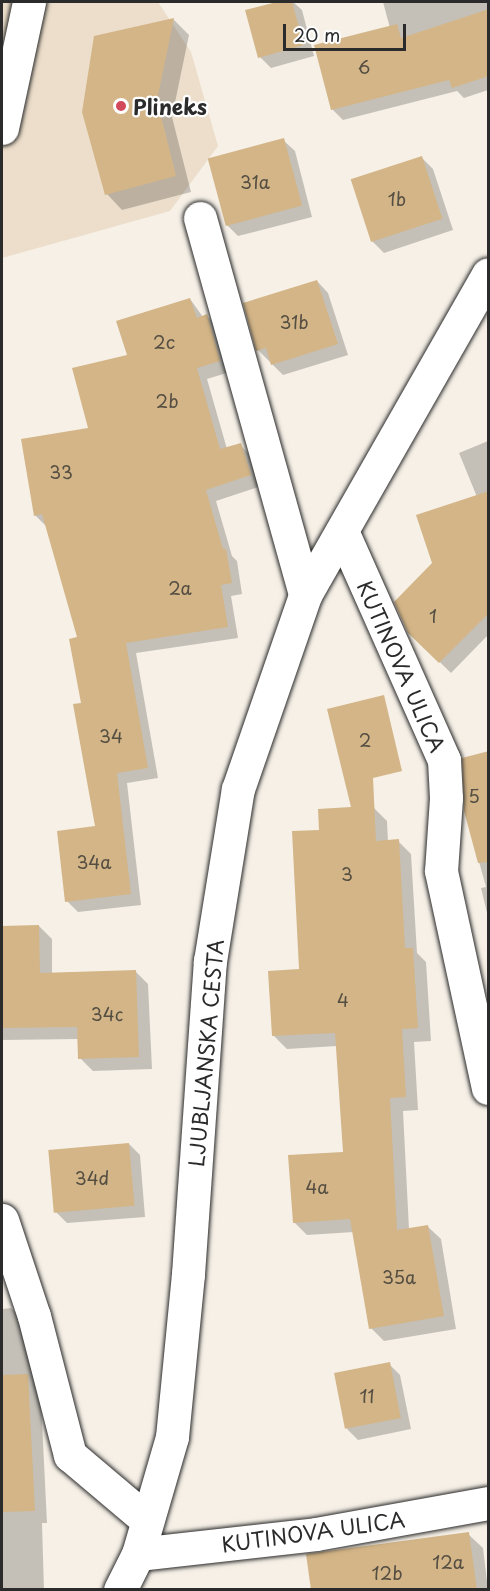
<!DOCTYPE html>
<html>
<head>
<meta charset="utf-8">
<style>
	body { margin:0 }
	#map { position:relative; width:490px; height:1591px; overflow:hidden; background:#f6f0e7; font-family:"Playpen Sans",sans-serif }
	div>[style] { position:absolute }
	.built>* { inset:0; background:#ecdeca }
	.shadow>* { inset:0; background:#0003 }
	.building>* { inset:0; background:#d3b587; transform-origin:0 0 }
	.roads { filter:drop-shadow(0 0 2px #2b2b2b) drop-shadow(0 0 2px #2b2b2b) }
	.minor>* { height:33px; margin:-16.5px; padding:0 16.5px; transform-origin:16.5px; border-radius:16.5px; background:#fff }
	.major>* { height:33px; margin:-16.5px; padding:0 16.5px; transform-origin:16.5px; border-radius:16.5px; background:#fff }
	.dots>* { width:16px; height:16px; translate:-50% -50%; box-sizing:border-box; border:3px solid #fff; border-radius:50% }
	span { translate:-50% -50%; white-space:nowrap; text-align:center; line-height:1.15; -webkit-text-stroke:4.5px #fff; paint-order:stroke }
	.number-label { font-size:18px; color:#554e42 }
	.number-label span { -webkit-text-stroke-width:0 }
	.poi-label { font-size:21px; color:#2b2b2b; font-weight:700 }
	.left { translate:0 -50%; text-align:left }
	.street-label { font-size:21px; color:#2b2b2b }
	.frame { position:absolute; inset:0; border:3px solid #2b2b2b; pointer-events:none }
	.scale { position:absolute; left:283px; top:24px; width:123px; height:27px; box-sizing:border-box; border:3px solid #2b2b2b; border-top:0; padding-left:8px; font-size:18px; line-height:21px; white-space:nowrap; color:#2b2b2b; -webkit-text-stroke:4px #fff; paint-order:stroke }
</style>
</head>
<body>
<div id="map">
	<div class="built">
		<i style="clip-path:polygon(2px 2px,158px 2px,191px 52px,218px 146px,170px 211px,2px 258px)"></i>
	</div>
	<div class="shadow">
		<i style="clip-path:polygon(282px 2px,293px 2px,302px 10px,314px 56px,271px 68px,260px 57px,247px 11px)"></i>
		<i style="clip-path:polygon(383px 2px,488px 2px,488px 90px,464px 98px,457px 91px,343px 120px,332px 109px,390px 28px)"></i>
		<i style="clip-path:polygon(173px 19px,189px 35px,172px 117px,191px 192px,122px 210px,107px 194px)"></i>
		<i style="clip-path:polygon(283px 140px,295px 151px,312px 217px,238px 236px,227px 225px)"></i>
		<i style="clip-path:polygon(422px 158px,433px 169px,453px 230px,384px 253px,373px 242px,353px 181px)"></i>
		<i style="clip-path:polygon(317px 281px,328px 293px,348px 355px,283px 375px,258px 350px)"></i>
		<i style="clip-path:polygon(190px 299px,203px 317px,207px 316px,218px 327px,230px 372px,207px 379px,227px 449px,240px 445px,251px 456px,261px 486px,216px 501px,232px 556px,237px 561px,242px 594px,231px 596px,238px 638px,136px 653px,158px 778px,127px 783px,141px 905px,78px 912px,67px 901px,97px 828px,79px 638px,46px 526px,35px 515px,89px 429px,129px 356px)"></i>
		<i style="clip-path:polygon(488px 441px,488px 635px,451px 673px,409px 632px,433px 564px,477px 497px,459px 453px)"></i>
		<i style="clip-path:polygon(488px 752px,488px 917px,481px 888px,486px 887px,465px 811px)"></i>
		<i style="clip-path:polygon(374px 808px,387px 821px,388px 842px,398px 841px,411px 854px,417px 953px,426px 962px,431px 1041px,414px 1042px,418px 1110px,403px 1111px,409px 1229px,427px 1226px,441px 1239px,456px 1329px,384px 1341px,371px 1328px,354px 1232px,307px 1235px,294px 1222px,344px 1153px,337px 1046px,287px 1049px,274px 1036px,300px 971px,320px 831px)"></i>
		<i style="clip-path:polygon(39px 926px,52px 939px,52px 974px,135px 971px,148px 984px,152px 1069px,93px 1071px,80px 1058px,79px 1039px,2px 1040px,2px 927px)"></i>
		<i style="clip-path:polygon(129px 1144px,140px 1155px,145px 1217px,67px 1223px,56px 1212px)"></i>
		<i style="clip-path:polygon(11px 1308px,23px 1321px,40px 1382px,47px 1523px,42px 1523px,44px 1590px,2px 1590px,2px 1309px)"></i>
		<i style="clip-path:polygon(389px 1364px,400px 1375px,411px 1429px,358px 1440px,347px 1429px)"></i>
		<i style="clip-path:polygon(468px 1534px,483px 1548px,488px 1590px,312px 1590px)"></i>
	</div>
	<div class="building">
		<i style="clip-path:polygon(277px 2px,292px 2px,304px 45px,258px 58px,245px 10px)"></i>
		<i style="clip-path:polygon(489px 9px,489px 76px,452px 88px,449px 80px,331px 110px,314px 45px,397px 24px,401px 38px)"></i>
		<i style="clip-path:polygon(174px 18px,157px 100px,176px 176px,105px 195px,82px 112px,94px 36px)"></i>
		<i style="left:284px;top:138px;width:70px;height:79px;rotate:75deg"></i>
		<i style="left:422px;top:156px;width:66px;height:75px;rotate:72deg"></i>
		<i style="clip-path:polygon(317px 280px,338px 344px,271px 365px,266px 348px,256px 351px,243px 303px)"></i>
		<i style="clip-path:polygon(190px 298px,197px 318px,207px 314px,220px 361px,197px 368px,220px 449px,241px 443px,251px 475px,206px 490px,223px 549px,226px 549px,232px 583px,221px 585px,228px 627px,126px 643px,148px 768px,117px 773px,131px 894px,65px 902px,57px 831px,95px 826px,73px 704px,81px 703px,69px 639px,77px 637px,42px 514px,34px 516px,21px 439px,88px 428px,72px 368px,127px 355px,116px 321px)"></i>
		<i style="clip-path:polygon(489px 491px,489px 613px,439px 663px,408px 633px,394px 602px,432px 563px,416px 515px)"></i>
		<i style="clip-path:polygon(384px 695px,402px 771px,373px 778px,376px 841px,399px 839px,405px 948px,413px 948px,418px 1028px,402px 1029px,406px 1097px,390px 1098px,397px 1230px,428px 1225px,444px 1316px,369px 1329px,350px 1219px,293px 1223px,288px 1155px,343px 1152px,335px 1033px,272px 1036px,268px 971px,299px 969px,292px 831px,319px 830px,318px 809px,351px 807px,327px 709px)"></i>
		<i style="clip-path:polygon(489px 751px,489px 862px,478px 863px,464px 811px,462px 758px)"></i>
		<i style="clip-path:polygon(39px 925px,40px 973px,136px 970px,139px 1057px,78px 1059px,77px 1027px,2px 1028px,2px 926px)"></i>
		<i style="left:129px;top:1143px;width:63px;height:81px;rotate:85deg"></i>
		<i style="left:390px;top:1362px;width:57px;height:57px;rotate:79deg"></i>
		<i style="clip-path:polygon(28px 1374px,35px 1511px,2px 1512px,2px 1375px)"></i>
		<i style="clip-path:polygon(469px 1532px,477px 1590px,311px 1590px,306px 1554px)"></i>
	</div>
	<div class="roads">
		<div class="minor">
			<i style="left:200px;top:218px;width:391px;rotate:74.4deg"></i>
			<i style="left:342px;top:531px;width:251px;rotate:66deg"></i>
			<i style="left:444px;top:760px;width:38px;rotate:87deg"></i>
			<i style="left:446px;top:798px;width:73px;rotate:93.9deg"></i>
			<i style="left:441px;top:871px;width:222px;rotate:77.8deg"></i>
			<i style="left:2px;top:1220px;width:101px;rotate:71.6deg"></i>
			<i style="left:34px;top:1316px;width:144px;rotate:75.5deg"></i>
			<i style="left:70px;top:1455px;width:101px;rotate:40.2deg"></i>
			<i style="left:138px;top:1554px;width:179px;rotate:-6.4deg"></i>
			<i style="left:316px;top:1534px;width:175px;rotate:-10.2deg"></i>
			<i style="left:120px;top:1590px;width:40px;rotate:-63.4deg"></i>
			<i style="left:138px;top:1554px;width:122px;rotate:-73.8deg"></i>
			<i style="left:172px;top:1437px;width:164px;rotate:-84.4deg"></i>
			<i style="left:188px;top:1274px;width:314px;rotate:-86deg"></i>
			<i style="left:210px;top:961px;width:174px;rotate:-80.8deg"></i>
			<i style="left:238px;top:789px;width:205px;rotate:-70.9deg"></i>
			<i style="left:305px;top:595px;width:369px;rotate:-60.3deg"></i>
		</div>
		<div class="major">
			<i style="left:2px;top:128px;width:129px;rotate:-77.9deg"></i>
		</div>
	</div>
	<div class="dots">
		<i style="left:121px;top:106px;background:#d1495b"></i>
	</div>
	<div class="number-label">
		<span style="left:364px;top:67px">6</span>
		<span style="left:255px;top:182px">31a</span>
		<span style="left:397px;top:199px">1b</span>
		<span style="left:294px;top:322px">31b</span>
		<span style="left:164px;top:342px">2c</span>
		<span style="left:167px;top:401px">2b</span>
		<span style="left:61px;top:472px">33</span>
		<span style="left:180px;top:588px">2a</span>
		<span style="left:433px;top:616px">1</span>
		<span style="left:111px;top:736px">34</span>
		<span style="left:365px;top:740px">2</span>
		<span style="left:474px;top:796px">5</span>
		<span style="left:94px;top:862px">34a</span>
		<span style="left:347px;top:874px">3</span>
		<span style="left:343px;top:1000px">4</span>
		<span style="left:107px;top:1014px">34c</span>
		<span style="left:92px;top:1178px">34d</span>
		<span style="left:317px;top:1187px">4a</span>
		<span style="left:399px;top:1277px">35a</span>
		<span style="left:367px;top:1396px">11</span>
		<span style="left:448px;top:1562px">12a</span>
		<span style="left:387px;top:1573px">12b</span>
	</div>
	<div class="poi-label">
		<span class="left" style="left:133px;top:106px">Plineks</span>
	</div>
	<div class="street-label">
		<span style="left:402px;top:666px;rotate:66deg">KUTINOVA ULICA</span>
		<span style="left:205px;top:1053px;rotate:-85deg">LJUBLJANSKA CESTA</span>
		<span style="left:313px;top:1531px;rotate:-8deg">KUTINOVA ULICA</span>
	</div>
	<div class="frame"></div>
	<div class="scale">20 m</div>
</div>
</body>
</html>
